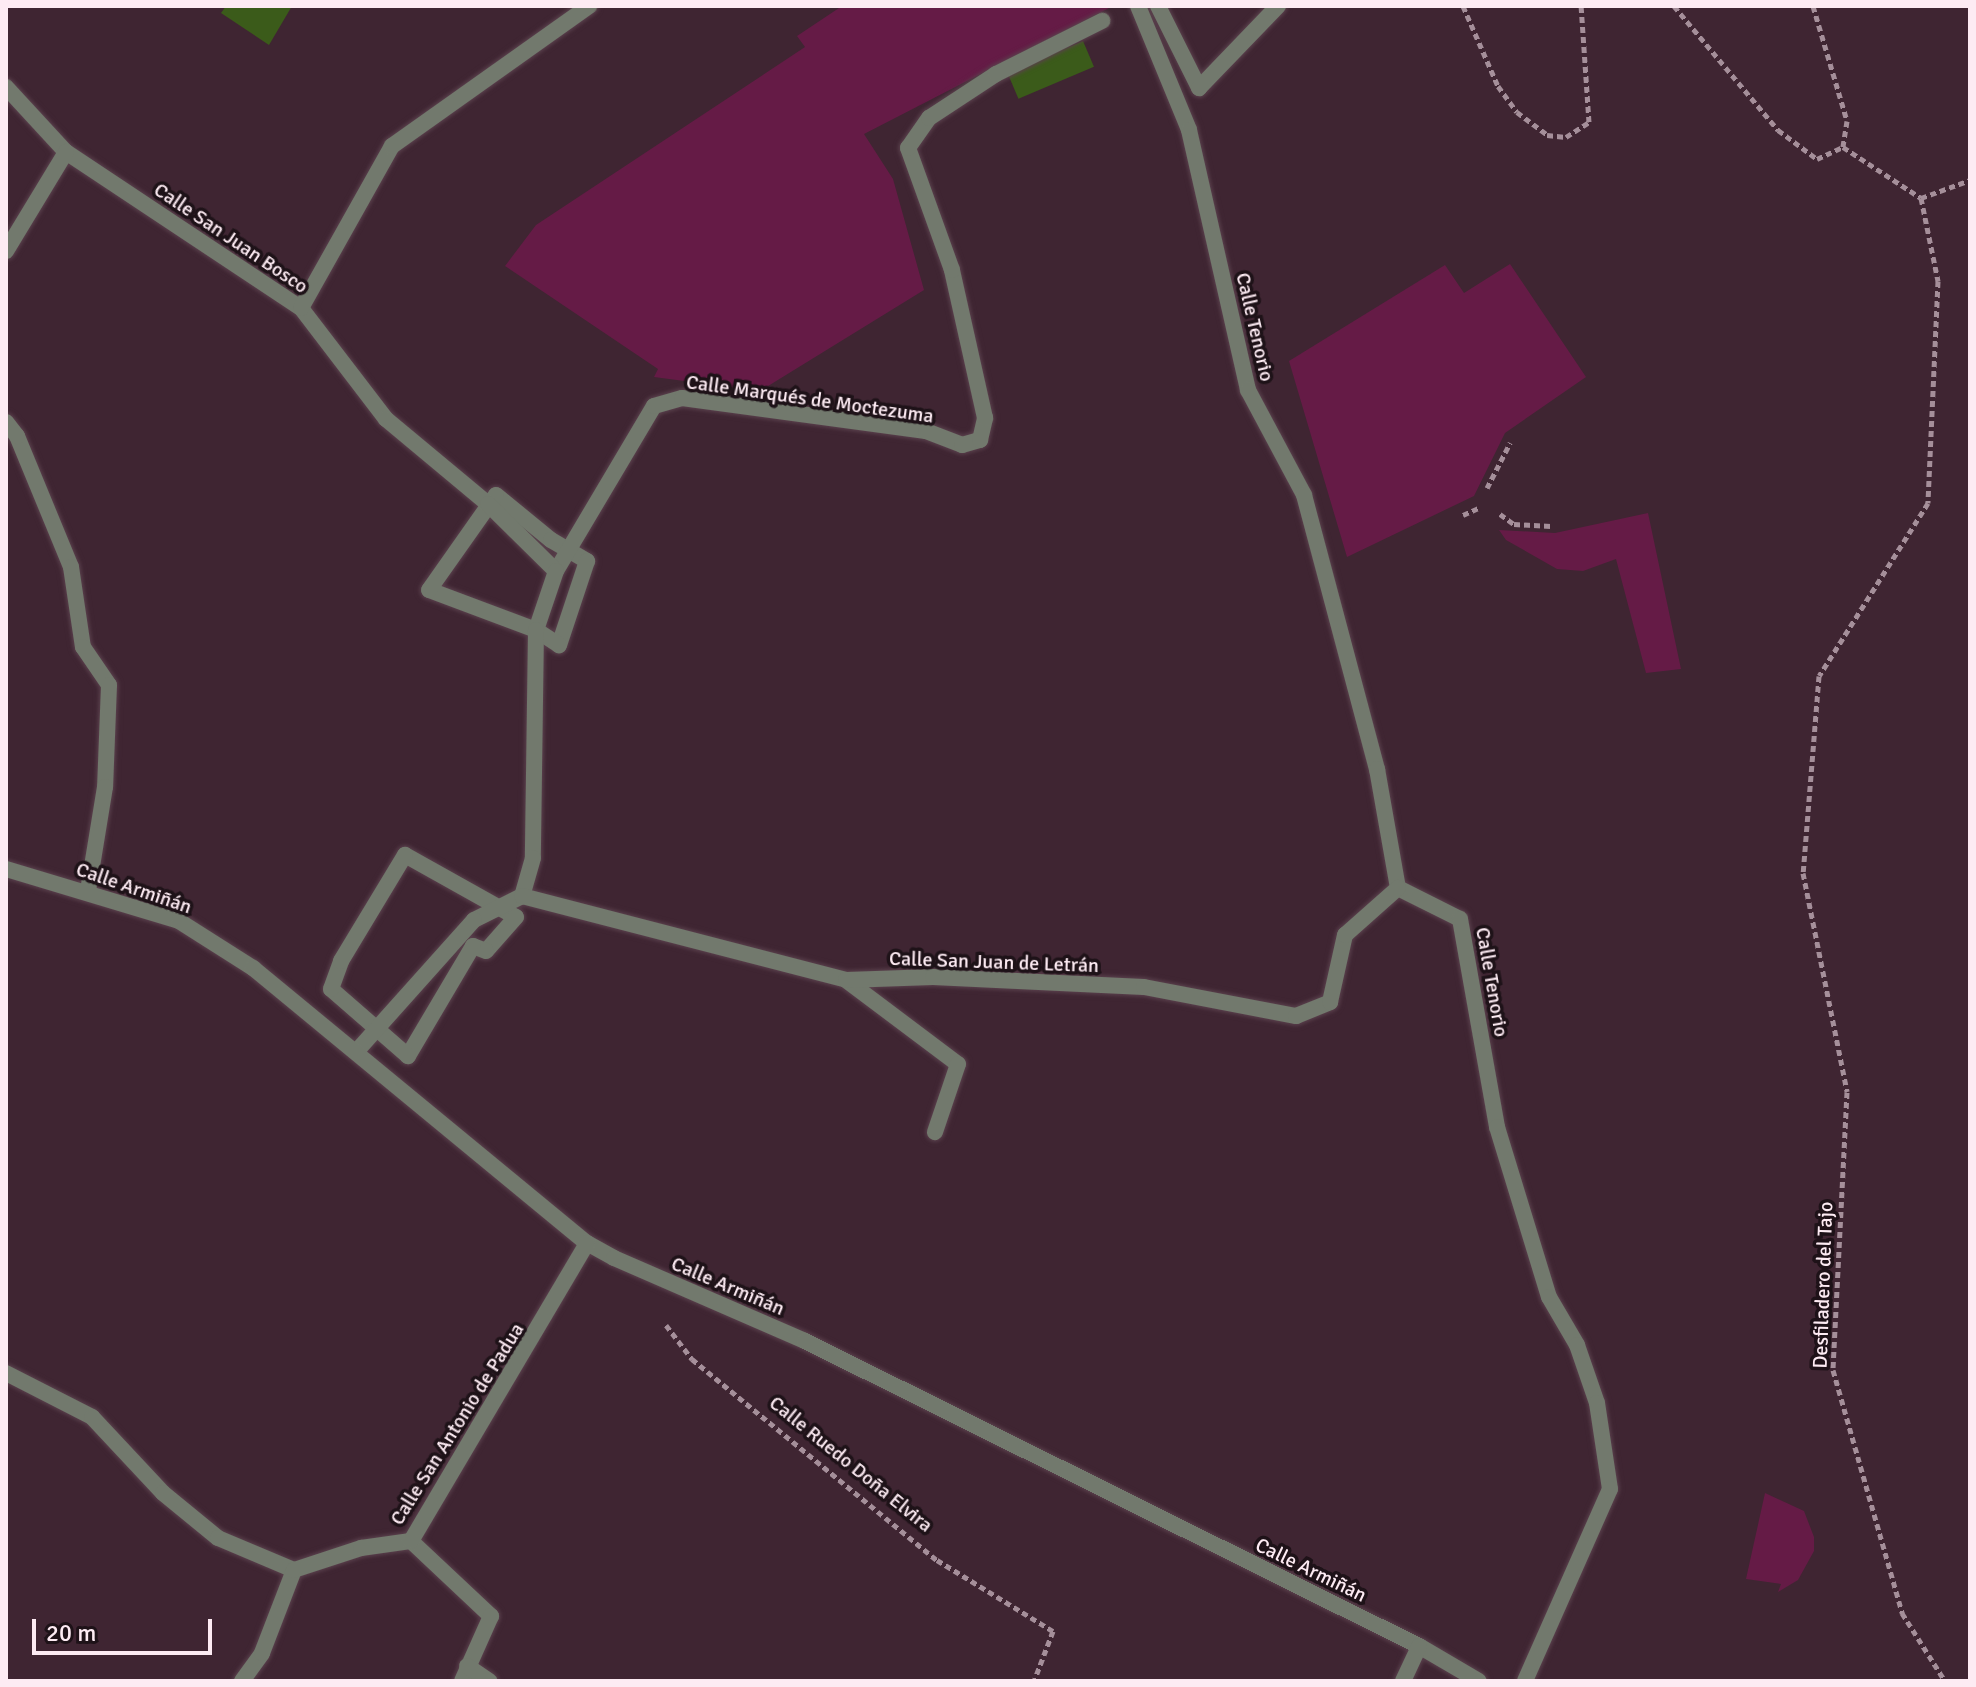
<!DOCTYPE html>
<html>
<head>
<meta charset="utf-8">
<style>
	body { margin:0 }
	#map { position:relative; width:1976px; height:1687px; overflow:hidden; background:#3f2532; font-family:Signika,sans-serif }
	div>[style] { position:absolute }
	.green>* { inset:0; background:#651b46 }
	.water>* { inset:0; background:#3b5b1a; transform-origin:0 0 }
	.path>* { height:5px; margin-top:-2.5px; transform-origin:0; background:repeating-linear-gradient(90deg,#a58f9a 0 6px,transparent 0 10px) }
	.roads { filter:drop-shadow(0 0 2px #5a414d) drop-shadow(0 0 2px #5a414d) }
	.service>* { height:16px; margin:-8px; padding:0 8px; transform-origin:8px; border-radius:8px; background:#72796d }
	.pedestrian>* { height:16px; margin:-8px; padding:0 8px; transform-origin:8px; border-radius:8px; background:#72796d }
	.minor>* { height:16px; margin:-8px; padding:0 8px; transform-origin:8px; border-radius:8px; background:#72796d }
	span { translate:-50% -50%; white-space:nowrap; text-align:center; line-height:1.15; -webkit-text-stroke:7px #1e1218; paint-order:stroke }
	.street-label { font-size:20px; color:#fdebf3 }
	.frame { position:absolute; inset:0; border:8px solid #fdebf3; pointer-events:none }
	.scale { position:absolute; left:32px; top:1619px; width:180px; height:36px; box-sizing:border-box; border:4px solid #fdebf3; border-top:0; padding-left:10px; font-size:24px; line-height:28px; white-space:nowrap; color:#fdebf3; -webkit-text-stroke:6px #1e1218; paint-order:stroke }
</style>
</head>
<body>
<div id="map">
	<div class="green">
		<i style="clip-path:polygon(842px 6px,1109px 8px,864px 134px,893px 179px,924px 290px,760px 391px,654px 377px,658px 369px,505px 266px,536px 225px,805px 47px,797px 36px)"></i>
		<i style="clip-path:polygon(1510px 264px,1586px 377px,1505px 433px,1474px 496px,1347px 557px,1289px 361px,1445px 265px,1464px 293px)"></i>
		<i style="clip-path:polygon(1648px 513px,1681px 669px,1646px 673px,1616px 559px,1583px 571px,1557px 569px,1506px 540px,1499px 530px,1555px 533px)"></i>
		<i style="clip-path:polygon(1765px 1493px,1804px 1511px,1814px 1537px,1814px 1551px,1798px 1580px,1778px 1592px,1781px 1584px,1746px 1579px)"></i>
	</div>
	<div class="water">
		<i style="clip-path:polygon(226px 6px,292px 6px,269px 45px,221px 13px)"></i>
		<i style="left:1083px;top:41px;width:28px;height:82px;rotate:67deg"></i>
	</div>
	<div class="path">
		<i style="left:1463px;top:6px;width:87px;rotate:66.4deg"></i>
		<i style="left:1498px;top:86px;width:32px;rotate:54deg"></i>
		<i style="left:1517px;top:112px;width:38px;rotate:37deg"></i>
		<i style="left:1547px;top:135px;width:19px;rotate:6deg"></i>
		<i style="left:1566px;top:137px;width:27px;rotate:-33deg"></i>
		<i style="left:1589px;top:122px;width:116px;rotate:-93.9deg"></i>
		<i style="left:1674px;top:6px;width:162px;rotate:50deg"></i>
		<i style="left:1778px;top:130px;width:49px;rotate:36.6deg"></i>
		<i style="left:1817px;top:159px;width:29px;rotate:-25deg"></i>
		<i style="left:1813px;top:6px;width:120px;rotate:73.5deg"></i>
		<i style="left:1847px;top:121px;width:26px;rotate:99deg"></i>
		<i style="left:1843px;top:147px;width:93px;rotate:33.2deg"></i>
		<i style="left:1921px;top:198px;width:85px;rotate:78.4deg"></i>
		<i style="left:1938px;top:281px;width:222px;rotate:92.6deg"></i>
		<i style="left:1928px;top:503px;width:204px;rotate:122.2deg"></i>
		<i style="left:1819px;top:676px;width:198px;rotate:94.6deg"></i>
		<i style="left:1803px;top:873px;width:223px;rotate:78.6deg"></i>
		<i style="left:1847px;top:1092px;width:278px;rotate:92.9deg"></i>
		<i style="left:1833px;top:1370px;width:253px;rotate:74.1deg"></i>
		<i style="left:1902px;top:1613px;width:80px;rotate:57.7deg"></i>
		<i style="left:1921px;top:198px;width:52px;rotate:-20.2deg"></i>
		<i style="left:1487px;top:488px;width:51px;rotate:-62.9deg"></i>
		<i style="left:1500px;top:514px;width:17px;rotate:36deg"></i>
		<i style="left:1514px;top:524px;width:37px;rotate:3deg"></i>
		<i style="left:1463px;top:515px;width:17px;rotate:-24deg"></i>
		<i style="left:666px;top:1325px;width:43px;rotate:52.6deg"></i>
		<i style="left:692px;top:1359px;width:317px;rotate:39.4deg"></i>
		<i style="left:937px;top:1560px;width:136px;rotate:31.5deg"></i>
		<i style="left:1053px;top:1631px;width:53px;rotate:110.8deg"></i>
	</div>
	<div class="roads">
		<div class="service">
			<i style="left:846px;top:980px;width:140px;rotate:36.9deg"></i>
			<i style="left:958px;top:1064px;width:72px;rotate:108.7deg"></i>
			<i style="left:411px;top:1541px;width:110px;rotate:43.2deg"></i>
			<i style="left:491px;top:1616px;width:71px;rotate:114deg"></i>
			<i style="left:467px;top:1666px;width:27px;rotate:34deg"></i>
		</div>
		<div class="pedestrian">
			<i style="left:1158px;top:6px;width:92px;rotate:63.4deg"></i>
			<i style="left:1199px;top:88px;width:114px;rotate:-46.1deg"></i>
			<i style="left:17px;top:436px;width:142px;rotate:67.6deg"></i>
			<i style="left:71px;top:567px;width:81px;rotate:81.5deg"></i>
			<i style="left:83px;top:647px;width:46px;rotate:55.6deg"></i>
			<i style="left:109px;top:685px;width:102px;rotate:92.2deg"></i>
			<i style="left:105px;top:787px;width:105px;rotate:99.3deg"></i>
			<i style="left:496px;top:495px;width:71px;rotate:39.3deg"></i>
			<i style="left:551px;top:540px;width:42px;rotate:30.3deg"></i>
			<i style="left:587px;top:561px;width:89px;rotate:108.4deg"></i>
			<i style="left:559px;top:645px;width:27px;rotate:-147deg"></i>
			<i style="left:536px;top:630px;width:114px;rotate:-159.5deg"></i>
			<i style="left:429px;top:590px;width:116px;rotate:-54.8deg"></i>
			<i style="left:556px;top:571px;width:192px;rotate:-59.3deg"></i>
			<i style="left:654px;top:406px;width:29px;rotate:-16deg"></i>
			<i style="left:682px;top:398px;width:246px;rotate:7.7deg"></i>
			<i style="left:926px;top:431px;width:39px;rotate:21deg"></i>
			<i style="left:962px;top:445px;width:19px;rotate:-16deg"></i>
			<i style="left:980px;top:440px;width:23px;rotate:-77deg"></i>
			<i style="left:985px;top:418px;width:152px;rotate:-102.6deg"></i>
			<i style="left:952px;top:270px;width:130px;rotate:-109.8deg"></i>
			<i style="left:908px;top:148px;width:37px;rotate:-55deg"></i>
			<i style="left:929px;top:118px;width:80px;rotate:-33.3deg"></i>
			<i style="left:996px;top:74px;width:119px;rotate:-26.6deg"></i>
			<i style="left:405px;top:855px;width:127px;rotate:29.2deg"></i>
			<i style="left:516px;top:917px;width:45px;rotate:131.4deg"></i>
			<i style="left:486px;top:951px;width:14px;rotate:-159deg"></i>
			<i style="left:473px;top:946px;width:128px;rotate:120.6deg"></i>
			<i style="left:408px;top:1056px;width:102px;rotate:-139deg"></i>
			<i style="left:331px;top:989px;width:30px;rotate:-70deg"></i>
			<i style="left:341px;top:961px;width:124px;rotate:-58.9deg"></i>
			<i style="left:6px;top:1373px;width:97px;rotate:27.1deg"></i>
			<i style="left:92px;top:1417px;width:104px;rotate:46.9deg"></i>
			<i style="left:163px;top:1493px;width:71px;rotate:39.3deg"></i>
			<i style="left:218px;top:1538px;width:82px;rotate:22.8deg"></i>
			<i style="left:242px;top:1681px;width:34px;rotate:-54deg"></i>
			<i style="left:262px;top:1653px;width:89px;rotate:-68.9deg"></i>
			<i style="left:294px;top:1570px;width:71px;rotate:-18.2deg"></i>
			<i style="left:361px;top:1548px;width:50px;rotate:-8deg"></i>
		</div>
		<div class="minor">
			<i style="left:1138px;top:6px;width:134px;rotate:67.6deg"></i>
			<i style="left:1189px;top:130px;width:267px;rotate:77.2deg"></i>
			<i style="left:1248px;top:390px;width:119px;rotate:61.9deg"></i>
			<i style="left:1304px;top:495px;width:284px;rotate:75.1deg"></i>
			<i style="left:1377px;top:769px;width:121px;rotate:80deg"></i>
			<i style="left:6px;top:87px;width:88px;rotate:47.3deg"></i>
			<i style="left:66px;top:152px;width:282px;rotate:33.6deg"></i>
			<i style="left:301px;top:308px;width:140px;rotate:52.6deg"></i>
			<i style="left:386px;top:419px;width:133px;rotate:39.8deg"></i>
			<i style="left:488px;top:504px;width:95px;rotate:44.6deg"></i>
			<i style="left:556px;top:571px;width:62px;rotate:108.7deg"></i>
			<i style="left:536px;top:630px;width:228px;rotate:90.8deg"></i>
			<i style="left:533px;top:858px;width:40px;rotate:106deg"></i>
			<i style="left:522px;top:896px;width:54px;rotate:153.4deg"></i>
			<i style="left:474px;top:920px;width:177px;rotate:131.8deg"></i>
			<i style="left:6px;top:251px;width:116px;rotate:-58.8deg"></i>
			<i style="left:301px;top:308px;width:186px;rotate:-60.7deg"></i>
			<i style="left:392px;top:146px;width:242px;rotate:-35.4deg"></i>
			<i style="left:6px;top:422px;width:18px;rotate:52deg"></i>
			<i style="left:6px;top:869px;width:181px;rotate:16.7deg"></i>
			<i style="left:179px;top:921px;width:88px;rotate:32.4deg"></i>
			<i style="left:253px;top:968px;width:433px;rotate:39.5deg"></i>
			<i style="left:587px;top:1243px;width:31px;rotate:29deg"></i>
			<i style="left:614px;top:1258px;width:208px;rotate:23.5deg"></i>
			<i style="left:805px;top:1341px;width:686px;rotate:26.42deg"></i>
			<i style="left:1419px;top:1646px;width:69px;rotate:30.3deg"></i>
			<i style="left:1398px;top:888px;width:69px;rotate:26.6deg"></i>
			<i style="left:1460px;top:919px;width:211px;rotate:79.9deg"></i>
			<i style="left:1497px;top:1127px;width:178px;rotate:73deg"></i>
			<i style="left:1549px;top:1297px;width:56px;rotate:59.7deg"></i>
			<i style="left:1577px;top:1345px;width:61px;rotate:71deg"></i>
			<i style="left:1597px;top:1403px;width:87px;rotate:81.4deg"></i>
			<i style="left:1610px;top:1489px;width:210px;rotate:113.9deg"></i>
			<i style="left:522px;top:896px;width:335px;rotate:14.5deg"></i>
			<i style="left:846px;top:980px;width:87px;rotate:-2deg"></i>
			<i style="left:933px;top:977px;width:211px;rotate:2.7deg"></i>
			<i style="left:1144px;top:987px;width:155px;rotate:10.8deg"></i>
			<i style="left:1296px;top:1016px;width:37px;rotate:-22deg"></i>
			<i style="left:1330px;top:1002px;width:69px;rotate:-77.4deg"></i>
			<i style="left:1345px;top:935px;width:71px;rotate:-41.6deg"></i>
			<i style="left:411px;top:1541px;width:346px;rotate:-59.4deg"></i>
			<i style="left:1403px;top:1681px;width:38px;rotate:-65deg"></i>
		</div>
	</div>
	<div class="street-label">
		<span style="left:231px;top:238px;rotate:34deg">Calle San Juan Bosco</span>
		<span style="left:1255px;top:327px;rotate:77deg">Calle Tenorio</span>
		<span style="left:810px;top:399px;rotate:8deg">Calle Marqués de Moctezuma</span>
		<span style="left:134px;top:888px;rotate:19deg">Calle Armiñán</span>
		<span style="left:994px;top:962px;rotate:2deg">Calle San Juan de Letrán</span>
		<span style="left:1492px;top:982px;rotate:80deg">Calle Tenorio</span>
		<span style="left:1823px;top:1285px;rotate:-88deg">Desfiladero del Tajo</span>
		<span style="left:728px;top:1286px;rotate:23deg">Calle Armiñán</span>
		<span style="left:457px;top:1424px;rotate:-58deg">Calle San Antonio de Padua</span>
		<span style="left:851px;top:1464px;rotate:39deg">Calle Ruedo Doña Elvira</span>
		<span style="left:1311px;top:1570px;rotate:26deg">Calle Armiñán</span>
	</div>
	<div class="frame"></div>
	<div class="scale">20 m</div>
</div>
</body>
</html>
